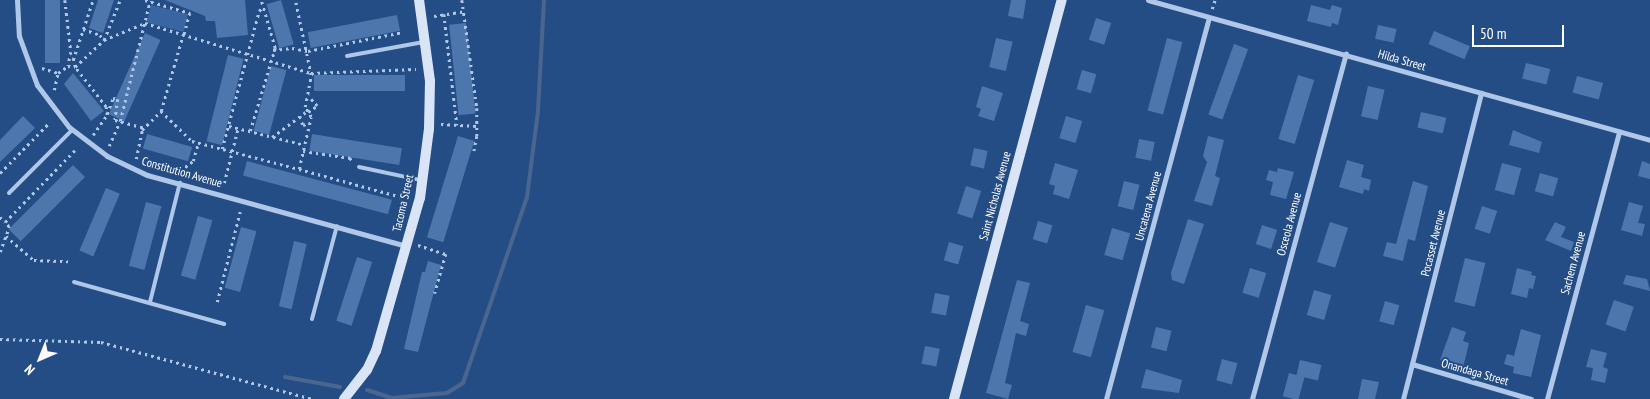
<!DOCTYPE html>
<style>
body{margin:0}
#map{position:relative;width:1650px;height:399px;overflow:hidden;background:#254d85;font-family:"PT Sans Narrow",sans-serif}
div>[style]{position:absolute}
.green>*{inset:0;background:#3966a2;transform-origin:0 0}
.stream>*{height:4px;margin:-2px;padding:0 2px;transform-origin:2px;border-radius:2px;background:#4a668f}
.building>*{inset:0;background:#4d76ad;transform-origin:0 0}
.path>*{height:2.5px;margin-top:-1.25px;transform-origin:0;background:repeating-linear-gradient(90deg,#afc7e8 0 2.5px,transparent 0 6.5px)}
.lane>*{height:4px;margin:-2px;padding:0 2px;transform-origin:2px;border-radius:2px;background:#afc7e8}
.street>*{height:5px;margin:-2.5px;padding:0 2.5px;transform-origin:2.5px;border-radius:2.5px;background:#afc7e8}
.secondary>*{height:10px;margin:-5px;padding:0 5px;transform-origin:5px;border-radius:5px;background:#d9e5f7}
span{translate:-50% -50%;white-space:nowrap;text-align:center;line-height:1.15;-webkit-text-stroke:4px #254d85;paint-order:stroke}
.street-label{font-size:12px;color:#fff}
.north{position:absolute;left:15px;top:334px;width:50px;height:50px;-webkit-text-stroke:4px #254d85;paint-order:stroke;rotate:224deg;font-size:14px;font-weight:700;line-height:20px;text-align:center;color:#fff}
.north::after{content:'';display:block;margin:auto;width:18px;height:22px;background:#fff;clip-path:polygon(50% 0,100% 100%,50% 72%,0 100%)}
.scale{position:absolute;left:1472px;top:25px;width:92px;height:22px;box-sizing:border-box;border:2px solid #fff;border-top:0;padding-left:6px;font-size:15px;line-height:18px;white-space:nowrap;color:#fff;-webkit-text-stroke:4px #254d85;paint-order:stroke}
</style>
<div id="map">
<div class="green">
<div style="left:151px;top:5px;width:38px;height:18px;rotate:14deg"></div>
</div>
<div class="stream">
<div style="left:285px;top:377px;width:56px;rotate:10.3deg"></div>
<div style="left:367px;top:390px;width:25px;rotate:18deg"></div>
<div style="left:391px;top:398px;width:56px;rotate:-5.1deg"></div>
<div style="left:447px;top:393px;width:19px;rotate:-32deg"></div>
<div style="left:463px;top:383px;width:197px;rotate:-71deg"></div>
<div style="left:527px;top:197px;width:87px;rotate:-82.7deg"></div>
<div style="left:538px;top:111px;width:111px;rotate:-86.9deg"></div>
</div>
<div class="building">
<div style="left:45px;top:0;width:15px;height:63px"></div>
<div style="clip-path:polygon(98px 0,114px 0,103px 33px,89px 28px)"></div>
<div style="clip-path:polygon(165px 0,245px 0,248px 35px,217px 38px,215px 21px,206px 21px,205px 16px)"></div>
<div style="left:281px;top:0;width:46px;height:15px;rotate:74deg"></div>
<div style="clip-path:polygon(1011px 0,1026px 0,1023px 19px,1008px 16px)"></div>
<div style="clip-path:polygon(1311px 5px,1330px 10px,1332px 5px,1342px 8px,1338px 25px,1332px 23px,1331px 27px,1307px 21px)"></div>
<div style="left:397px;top:15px;width:16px;height:91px;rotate:79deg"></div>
<div style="left:1096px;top:18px;width:16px;height:23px;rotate:18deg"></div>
<div style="left:466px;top:23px;width:91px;height:17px;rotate:84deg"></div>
<div style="left:1378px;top:25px;width:19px;height:14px;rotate:12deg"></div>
<div style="left:1434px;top:31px;width:39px;height:14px;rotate:23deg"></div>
<div style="left:145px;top:33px;width:17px;height:89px;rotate:24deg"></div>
<div style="left:996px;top:38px;width:17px;height:30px;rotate:13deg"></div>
<div style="left:1167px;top:38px;width:16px;height:75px;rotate:15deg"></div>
<div style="left:1234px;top:44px;width:15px;height:75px;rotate:20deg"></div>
<div style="left:228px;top:55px;width:16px;height:89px;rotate:14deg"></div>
<div style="left:1526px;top:63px;width:25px;height:16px;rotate:14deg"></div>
<div style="left:271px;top:66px;width:16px;height:67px;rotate:15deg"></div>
<div style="left:1082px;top:70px;width:15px;height:20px;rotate:16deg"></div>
<div style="clip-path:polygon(73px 73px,104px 111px,91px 121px,64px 84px)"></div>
<div style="left:405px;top:75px;width:16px;height:91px;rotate:90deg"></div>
<div style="left:1298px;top:75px;width:17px;height:67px;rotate:17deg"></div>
<div style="left:1577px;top:76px;width:27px;height:17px;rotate:15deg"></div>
<div style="clip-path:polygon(982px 86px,1003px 93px,994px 121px,978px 116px,981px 109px,976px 107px)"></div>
<div style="left:1368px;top:86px;width:17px;height:31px;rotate:13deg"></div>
<div style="left:1421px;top:112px;width:26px;height:16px;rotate:13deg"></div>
<div style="clip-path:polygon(23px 116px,35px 128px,0 162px,0 140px)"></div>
<div style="left:1066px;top:116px;width:17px;height:23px;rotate:17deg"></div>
<div style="clip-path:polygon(1513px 130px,1542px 142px,1539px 153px,1509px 145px)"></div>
<div style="left:147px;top:134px;width:47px;height:15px;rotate:16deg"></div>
<div style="left:312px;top:134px;width:91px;height:17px;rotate:9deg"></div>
<div style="left:458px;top:136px;width:17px;height:106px;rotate:17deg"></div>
<div style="clip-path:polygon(1208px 136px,1224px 140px,1215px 176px,1220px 178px,1212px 206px,1194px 201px,1207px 162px,1203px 156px)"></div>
<div style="left:1139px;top:139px;width:16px;height:19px;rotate:11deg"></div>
<div style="left:974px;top:148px;width:14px;height:18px;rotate:12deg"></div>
<div style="clip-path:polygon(1347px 160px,1364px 165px,1361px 177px,1371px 180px,1369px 191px,1364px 189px,1363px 194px,1339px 187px)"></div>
<div style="left:247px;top:161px;width:150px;height:15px;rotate:15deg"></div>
<div style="clip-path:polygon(1642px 161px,1650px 164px,1650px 179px,1638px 176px)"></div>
<div style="clip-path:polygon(1055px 163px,1078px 170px,1069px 199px,1053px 194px,1055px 186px,1049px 184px)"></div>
<div style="left:1502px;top:163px;width:20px;height:28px;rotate:15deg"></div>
<div style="left:73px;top:165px;width:17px;height:91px;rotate:45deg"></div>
<div style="clip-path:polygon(1278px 168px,1294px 172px,1286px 199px,1270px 195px,1273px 182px,1266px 180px,1269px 170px,1277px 172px)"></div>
<div style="left:1540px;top:173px;width:19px;height:19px;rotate:16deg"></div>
<div style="left:1124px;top:181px;width:16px;height:26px;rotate:14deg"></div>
<div style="clip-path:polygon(1413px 181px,1428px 186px,1415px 241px,1408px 239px,1403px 261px,1383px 256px,1387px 242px,1396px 244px)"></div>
<div style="left:966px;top:186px;width:16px;height:29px;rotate:18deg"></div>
<div style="left:106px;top:188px;width:15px;height:68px;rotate:23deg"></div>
<div style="left:146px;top:202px;width:16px;height:66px;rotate:15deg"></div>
<div style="clip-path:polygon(1629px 202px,1643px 206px,1638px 223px,1645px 224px,1642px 236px,1621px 230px)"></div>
<div style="left:1482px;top:206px;width:16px;height:24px;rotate:18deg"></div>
<div style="left:198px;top:216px;width:15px;height:62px;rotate:16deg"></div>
<div style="clip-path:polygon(1188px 219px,1204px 224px,1184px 284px,1172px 280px,1171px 273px)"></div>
<div style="left:1038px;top:221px;width:15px;height:19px;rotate:16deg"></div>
<div style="left:1330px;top:222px;width:19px;height:42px;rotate:18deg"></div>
<div style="clip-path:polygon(1555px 222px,1566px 227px,1561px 237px,1574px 242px,1571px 251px,1545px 240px)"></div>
<div style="left:1262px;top:225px;width:16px;height:20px;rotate:18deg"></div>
<div style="left:241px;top:227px;width:16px;height:63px;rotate:15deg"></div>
<div style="left:1112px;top:228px;width:19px;height:28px;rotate:16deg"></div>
<div style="left:294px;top:241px;width:13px;height:67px;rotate:13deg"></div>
<div style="left:949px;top:242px;width:15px;height:19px;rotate:16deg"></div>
<div style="left:357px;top:257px;width:16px;height:67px;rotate:18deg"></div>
<div style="left:1465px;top:258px;width:21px;height:45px;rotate:14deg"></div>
<div style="clip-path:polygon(428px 261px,441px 265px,418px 352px,404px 349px,422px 272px,425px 272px)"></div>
<div style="left:1250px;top:268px;width:17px;height:26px;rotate:17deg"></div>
<div style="clip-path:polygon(1517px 268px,1532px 272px,1531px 275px,1536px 276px,1533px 289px,1529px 288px,1527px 298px,1511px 294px)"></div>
<div style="clip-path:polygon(1626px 275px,1647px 279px,1650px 291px,1623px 284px)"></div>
<div style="clip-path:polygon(1017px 280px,1030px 283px,1020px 321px,1029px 324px,1026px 336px,1016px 333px,1005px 383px,1012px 385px,1008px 399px,986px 393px)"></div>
<div style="left:1314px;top:290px;width:18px;height:26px;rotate:16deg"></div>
<div style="left:935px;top:293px;width:15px;height:20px;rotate:11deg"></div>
<div style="left:1614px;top:300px;width:21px;height:26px;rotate:19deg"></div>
<div style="left:1385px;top:301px;width:15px;height:21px;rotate:16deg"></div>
<div style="left:1086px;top:305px;width:19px;height:49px;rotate:16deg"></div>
<div style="left:1156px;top:327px;width:16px;height:21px;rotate:14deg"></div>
<div style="clip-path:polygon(1452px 327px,1466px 332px,1463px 341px,1469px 343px,1463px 368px,1440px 360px)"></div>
<div style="clip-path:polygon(1521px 329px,1541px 335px,1531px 377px,1513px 373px,1514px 367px,1504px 364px,1507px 354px,1514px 356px)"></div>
<div style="left:925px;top:346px;width:15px;height:18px;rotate:11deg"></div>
<div style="clip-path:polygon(1591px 349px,1607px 353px,1603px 367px,1608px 369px,1605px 383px,1591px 380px,1593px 368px,1586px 367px)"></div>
<div style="left:1222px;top:359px;width:16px;height:22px;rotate:15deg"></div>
<div style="left:1300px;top:360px;width:22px;height:16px;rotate:13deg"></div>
<div style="clip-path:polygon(1146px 369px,1182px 380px,1179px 393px,1141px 388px)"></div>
<div style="left:1289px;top:373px;width:16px;height:24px;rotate:15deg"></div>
<div style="clip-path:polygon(1362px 379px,1379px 382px,1375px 399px,1358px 399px)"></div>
</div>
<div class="path">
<div style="left:65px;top:0;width:52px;rotate:83.4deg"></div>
<div style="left:71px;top:52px;width:14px;rotate:102deg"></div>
<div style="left:145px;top:0;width:47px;rotate:16.1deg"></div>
<div style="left:190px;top:13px;width:23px;rotate:105deg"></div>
<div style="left:462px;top:0;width:109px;rotate:82.1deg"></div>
<div style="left:477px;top:108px;width:28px;rotate:90deg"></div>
<div style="left:477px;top:136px;width:15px;rotate:101deg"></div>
<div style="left:1212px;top:9px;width:9px;rotate:-72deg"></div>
<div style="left:444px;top:14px;width:112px;rotate:83.3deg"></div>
<div style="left:434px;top:16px;width:31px;rotate:-9deg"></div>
<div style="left:83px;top:29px;width:18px;rotate:19deg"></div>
<div style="left:100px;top:35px;width:6px;rotate:51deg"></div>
<div style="left:104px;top:40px;width:43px;rotate:-68.2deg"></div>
<div style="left:273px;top:50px;width:19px;rotate:-6deg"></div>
<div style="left:292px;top:48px;width:16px;rotate:11deg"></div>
<div style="left:308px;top:51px;width:97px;rotate:-11.3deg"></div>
<div style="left:73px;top:60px;width:63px;rotate:-71.6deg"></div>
<div style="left:42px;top:68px;width:17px;rotate:17deg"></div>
<div style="left:54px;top:90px;width:17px;rotate:-77deg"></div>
<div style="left:58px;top:73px;width:12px;rotate:-35deg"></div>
<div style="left:68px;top:66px;width:7px;rotate:8deg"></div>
<div style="left:75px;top:67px;width:9px;rotate:-103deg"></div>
<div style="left:161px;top:111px;width:43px;rotate:44.1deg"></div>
<div style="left:192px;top:141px;width:111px;rotate:14.7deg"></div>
<div style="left:299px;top:169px;width:53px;rotate:-77deg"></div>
<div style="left:311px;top:117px;width:12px;rotate:-121deg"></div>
<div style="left:305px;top:107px;width:33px;rotate:-79deg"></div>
<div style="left:311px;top:75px;width:77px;rotate:-102deg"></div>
<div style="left:308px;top:112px;width:11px;rotate:-34deg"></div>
<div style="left:317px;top:106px;width:13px;rotate:-132deg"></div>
<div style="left:107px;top:114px;width:17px;rotate:-69deg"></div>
<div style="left:113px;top:98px;width:5px;rotate:11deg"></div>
<div style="left:118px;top:99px;width:21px;rotate:98deg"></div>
<div style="left:115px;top:120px;width:30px;rotate:15deg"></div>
<div style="left:300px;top:116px;width:9px;rotate:72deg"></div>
<div style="left:303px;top:125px;width:6px;rotate:-18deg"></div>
<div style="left:441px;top:124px;width:36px;rotate:3deg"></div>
<div style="left:229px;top:126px;width:78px;rotate:14deg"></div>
<div style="left:250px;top:131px;width:87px;rotate:-73.2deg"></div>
<div style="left:275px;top:48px;width:50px;rotate:-106.3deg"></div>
<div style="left:93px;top:135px;width:24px;rotate:-55deg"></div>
<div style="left:107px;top:115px;width:8px;rotate:-97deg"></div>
<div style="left:106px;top:107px;width:51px;rotate:-127.8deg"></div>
<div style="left:75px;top:67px;width:40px;rotate:-43deg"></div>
<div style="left:104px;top:40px;width:44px;rotate:-22.5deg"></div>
<div style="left:145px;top:23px;width:173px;rotate:16.8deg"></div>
<div style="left:311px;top:73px;width:105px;rotate:-2.2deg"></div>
<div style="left:272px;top:137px;width:44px;rotate:-36.6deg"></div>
<div style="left:109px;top:146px;width:27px;rotate:-66deg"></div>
<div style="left:120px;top:121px;width:124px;rotate:-76deg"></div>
<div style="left:222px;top:149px;width:143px;rotate:-75deg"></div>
<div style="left:259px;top:11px;width:6px;rotate:-45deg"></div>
<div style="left:303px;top:151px;width:48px;rotate:8.5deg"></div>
<div style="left:350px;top:158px;width:6px;rotate:51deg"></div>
<div style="left:136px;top:159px;width:30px;rotate:-78deg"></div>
<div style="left:142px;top:130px;width:27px;rotate:-45deg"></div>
<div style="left:161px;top:111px;width:79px;rotate:-73.9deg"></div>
<div style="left:299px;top:169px;width:110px;rotate:15.3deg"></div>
<div style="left:180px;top:171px;width:16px;rotate:-38deg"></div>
<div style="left:193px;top:161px;width:19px;rotate:-74deg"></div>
<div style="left:0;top:173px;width:69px;rotate:-45.6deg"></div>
<div style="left:224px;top:183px;width:57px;rotate:-75.7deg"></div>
<div style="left:0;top:217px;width:7px;rotate:45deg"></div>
<div style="left:6px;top:236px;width:37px;rotate:41deg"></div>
<div style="left:34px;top:260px;width:34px;rotate:2deg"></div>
<div style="left:418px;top:245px;width:29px;rotate:18deg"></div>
<div style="left:446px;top:254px;width:41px;rotate:105.8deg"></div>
<div style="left:0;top:252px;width:27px;rotate:-70deg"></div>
<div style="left:9px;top:227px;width:6px;rotate:-129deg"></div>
<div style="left:5px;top:222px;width:100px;rotate:-45.8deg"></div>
<div style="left:217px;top:302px;width:93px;rotate:-75.7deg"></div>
<div style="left:0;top:339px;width:101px;rotate:1.7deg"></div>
<div style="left:101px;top:342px;width:219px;rotate:15.1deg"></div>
</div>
<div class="lane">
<div style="left:347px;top:56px;width:78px;rotate:-10.3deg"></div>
<div style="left:359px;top:167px;width:62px;rotate:12deg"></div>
<div style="left:9px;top:193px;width:89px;rotate:-45deg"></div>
<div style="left:74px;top:282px;width:156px;rotate:15.6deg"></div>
<div style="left:150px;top:302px;width:123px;rotate:-75.9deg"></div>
<div style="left:312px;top:319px;width:96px;rotate:-75deg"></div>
</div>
<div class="street">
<div style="left:17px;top:0;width:36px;rotate:87deg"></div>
<div style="left:19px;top:36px;width:52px;rotate:69.8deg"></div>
<div style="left:37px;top:85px;width:53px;rotate:52.7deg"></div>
<div style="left:69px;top:127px;width:48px;rotate:37.3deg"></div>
<div style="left:107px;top:156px;width:44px;rotate:25.4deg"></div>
<div style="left:147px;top:175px;width:269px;rotate:15.3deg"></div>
<div style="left:1148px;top:0;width:521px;rotate:15.58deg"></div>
<div style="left:1412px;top:364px;width:124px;rotate:16.4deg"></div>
<div style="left:1106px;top:399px;width:395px;rotate:-74.9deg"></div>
<div style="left:1252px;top:399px;width:358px;rotate:-74.8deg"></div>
<div style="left:1403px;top:399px;width:316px;rotate:-75.7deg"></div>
<div style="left:1547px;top:399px;width:277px;rotate:-74.9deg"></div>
</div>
<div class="secondary">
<div style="left:344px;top:399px;width:37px;rotate:-52deg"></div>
<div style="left:367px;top:370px;width:21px;rotate:-65deg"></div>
<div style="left:376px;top:351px;width:159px;rotate:-74deg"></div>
<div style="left:420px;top:198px;width:70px;rotate:-82.6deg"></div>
<div style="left:429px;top:129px;width:48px;rotate:-88.8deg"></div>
<div style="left:430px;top:81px;width:82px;rotate:-97.7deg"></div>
<div style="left:954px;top:399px;width:413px;rotate:-74.9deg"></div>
</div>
<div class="street-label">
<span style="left:1402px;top:60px;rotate:16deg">Hilda Street</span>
<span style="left:182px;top:172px;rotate:16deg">Constitution Avenue</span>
<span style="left:995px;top:196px;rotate:-75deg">Saint Nicholas Avenue</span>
<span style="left:403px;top:203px;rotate:-77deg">Tacoma Street</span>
<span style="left:1148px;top:206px;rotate:-75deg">Uncatena Avenue</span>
<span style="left:1289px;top:224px;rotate:-75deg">Osceola Avenue</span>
<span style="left:1433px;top:243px;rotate:-76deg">Pocasset Avenue</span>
<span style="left:1573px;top:263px;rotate:-75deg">Sachem Avenue</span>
<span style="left:1475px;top:372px;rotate:16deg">Onandaga Street</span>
</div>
<div class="north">N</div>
<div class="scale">50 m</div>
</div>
